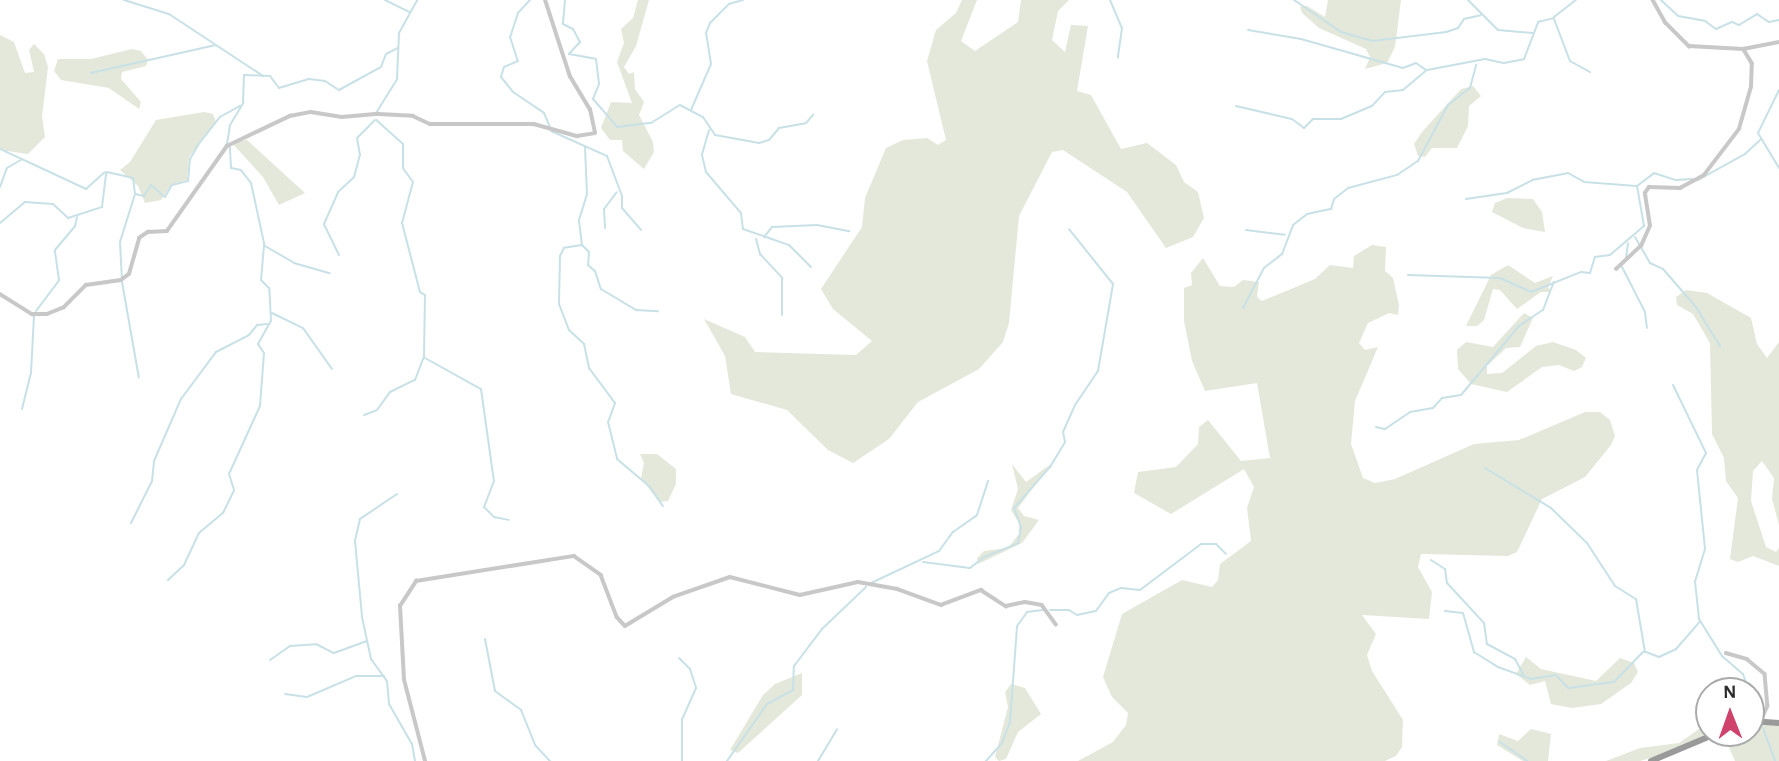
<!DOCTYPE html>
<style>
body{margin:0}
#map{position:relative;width:1779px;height:761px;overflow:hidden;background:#fff;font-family:"Alegreya Sans",sans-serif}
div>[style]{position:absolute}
.green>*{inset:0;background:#e4e8da}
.stream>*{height:2px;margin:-1px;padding:0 1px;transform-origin:1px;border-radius:1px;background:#c8e1e6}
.minor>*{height:3.5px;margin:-1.75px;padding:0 1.75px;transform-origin:1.75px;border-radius:1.75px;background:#c8c8c8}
.trunk>*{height:6px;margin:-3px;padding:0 3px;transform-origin:3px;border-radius:3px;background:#9a9a9a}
span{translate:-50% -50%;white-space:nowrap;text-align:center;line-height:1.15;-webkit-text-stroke:7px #fff;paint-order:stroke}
.north{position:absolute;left:1695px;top:677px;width:70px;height:70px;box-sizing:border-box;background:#fff;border:2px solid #aaa;border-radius:50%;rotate:359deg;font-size:19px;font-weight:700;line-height:28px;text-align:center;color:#2b2b2b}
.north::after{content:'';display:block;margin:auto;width:24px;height:32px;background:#ce426b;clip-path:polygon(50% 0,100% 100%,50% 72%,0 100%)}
</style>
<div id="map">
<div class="green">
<div style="clip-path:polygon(638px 0,649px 0,636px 46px,624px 67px,629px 74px,634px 72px,635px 89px,644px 102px,639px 115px,653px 142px,654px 152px,644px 169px,623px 151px,622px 140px,610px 140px,601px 128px,611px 102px,632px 103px,617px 62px,624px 43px,621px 29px,633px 18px)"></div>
<div style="clip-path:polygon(962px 0,977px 0,961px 41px,975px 51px,1018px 22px,1021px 0,1069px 0,1058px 11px,1052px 40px,1065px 52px,1071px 25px,1088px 26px,1077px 91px,1091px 95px,1121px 149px,1147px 143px,1176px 165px,1184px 182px,1198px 192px,1204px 218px,1193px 237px,1166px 248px,1127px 192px,1063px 150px,1052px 152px,1019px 216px,1009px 323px,1003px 342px,979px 369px,918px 402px,889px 439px,853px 463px,828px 450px,787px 410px,731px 394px,725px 356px,704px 319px,745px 337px,755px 352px,856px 355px,872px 341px,833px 309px,821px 289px,862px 227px,865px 198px,886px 148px,903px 140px,927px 138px,938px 145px,946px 140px,927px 61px,936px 30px,956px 13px)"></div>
<div style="clip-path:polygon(1328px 0,1401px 0,1395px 47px,1387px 63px,1365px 69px,1370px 57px,1366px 49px,1319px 28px,1302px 13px,1300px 7px,1307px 6px,1325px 17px)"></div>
<div style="clip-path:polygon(0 35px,14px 42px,25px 73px,34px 72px,29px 50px,34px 44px,44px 54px,48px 67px,42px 117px,45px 137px,28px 154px,0 150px)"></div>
<div style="clip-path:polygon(132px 49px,141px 51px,148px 60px,146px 66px,122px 72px,121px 79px,141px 102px,139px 109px,109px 88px,61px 80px,54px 71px,58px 59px,91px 59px)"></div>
<div style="clip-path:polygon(1473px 86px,1481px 96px,1469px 106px,1468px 126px,1457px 148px,1432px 148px,1425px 157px,1418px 156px,1414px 144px,1422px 132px,1461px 89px)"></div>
<div style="clip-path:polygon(204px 112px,213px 114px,216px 122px,189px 157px,187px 180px,172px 185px,161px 200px,145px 203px,138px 186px,120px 170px,130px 162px,156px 120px)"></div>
<div style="clip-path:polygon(247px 140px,305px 193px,279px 205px,263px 177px,231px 142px)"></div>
<div style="clip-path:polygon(1507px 198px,1533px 199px,1542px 212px,1545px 232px,1523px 228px,1492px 212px,1495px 203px)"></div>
<div style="clip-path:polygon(1372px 245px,1386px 247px,1385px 271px,1393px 278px,1399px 305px,1398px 315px,1389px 313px,1368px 323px,1359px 343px,1365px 350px,1378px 347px,1355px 401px,1351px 444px,1363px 478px,1375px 483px,1395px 479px,1474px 444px,1519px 440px,1585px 412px,1600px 412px,1610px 420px,1615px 436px,1611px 445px,1585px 477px,1542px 499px,1517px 552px,1508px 556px,1421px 554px,1418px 567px,1432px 592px,1429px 619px,1362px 615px,1376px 634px,1367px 655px,1372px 671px,1403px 720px,1402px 747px,1396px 756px,1385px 761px,1078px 761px,1113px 742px,1126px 725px,1128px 713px,1112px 697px,1103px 677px,1122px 614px,1182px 580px,1212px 587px,1218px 580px,1220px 564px,1251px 541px,1247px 508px,1254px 487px,1244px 469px,1171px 514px,1134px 493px,1138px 472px,1176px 467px,1198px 444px,1199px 427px,1208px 420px,1241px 461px,1270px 458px,1257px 383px,1205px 391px,1192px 361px,1184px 321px,1184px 288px,1192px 285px,1191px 273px,1203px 258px,1220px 286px,1234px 287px,1243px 280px,1259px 282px,1257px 297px,1262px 301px,1315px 279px,1330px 265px,1353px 268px,1354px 256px)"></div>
<div style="clip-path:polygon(1508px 265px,1535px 283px,1553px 276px,1548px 287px,1551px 292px,1541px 292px,1517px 309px,1500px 290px,1493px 289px,1484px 320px,1477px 326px,1466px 326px,1491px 275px)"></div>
<div style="clip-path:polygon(1686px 290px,1707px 293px,1751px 318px,1757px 344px,1767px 358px,1779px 342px,1779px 525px,1772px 499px,1774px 478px,1762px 461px,1753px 471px,1751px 501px,1766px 547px,1776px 552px,1779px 548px,1779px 566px,1753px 556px,1738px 562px,1730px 559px,1738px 498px,1726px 481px,1724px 458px,1712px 434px,1710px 343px,1693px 314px,1677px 305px,1676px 297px)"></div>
<div style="clip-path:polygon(1524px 313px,1533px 318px,1520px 347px,1506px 348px,1487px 366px,1487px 374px,1502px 373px,1536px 346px,1553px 342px,1576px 350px,1586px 358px,1582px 367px,1574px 371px,1559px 365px,1542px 367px,1507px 392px,1471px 384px,1458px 369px,1457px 350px,1466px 342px,1493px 347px)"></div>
<div style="clip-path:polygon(640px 454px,657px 454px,676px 469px,676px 484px,668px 501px,659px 502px,641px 478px,644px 463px)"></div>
<div style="clip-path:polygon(1012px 464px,1026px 482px,1051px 464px,1018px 508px,1024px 516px,1039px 520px,1022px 543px,978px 564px,977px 558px,984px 551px,1008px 548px,1019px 534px,1019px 523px,1011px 510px,1018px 489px)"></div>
<div style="clip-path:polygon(1526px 657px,1541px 669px,1596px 681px,1620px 658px,1634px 663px,1638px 672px,1631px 683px,1601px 704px,1572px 708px,1551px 704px,1545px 681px,1530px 685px,1516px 674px)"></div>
<div style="clip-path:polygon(802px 673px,802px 695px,738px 753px,730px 750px,763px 695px,775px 684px)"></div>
<div style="clip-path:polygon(1011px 684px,1025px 688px,1041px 714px,1018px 732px,1006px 759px,999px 761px,995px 757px,1008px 707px,1005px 692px)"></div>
<div style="clip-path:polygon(1709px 722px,1709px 733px,1713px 733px,1671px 752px,1640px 761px,1606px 761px,1640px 748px,1679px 743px)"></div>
<div style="clip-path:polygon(1751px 722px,1779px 725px,1779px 761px,1735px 761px,1723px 734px,1751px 733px)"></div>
<div style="clip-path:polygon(1531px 729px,1551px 734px,1548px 761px,1523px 761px,1497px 745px,1499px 734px,1518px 741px)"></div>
</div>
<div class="stream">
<div style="left:124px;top:0;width:47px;rotate:17.3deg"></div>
<div style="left:169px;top:14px;width:113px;rotate:33.4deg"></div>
<div style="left:385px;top:0;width:28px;rotate:26deg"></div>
<div style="left:530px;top:0;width:18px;rotate:133deg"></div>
<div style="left:518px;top:13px;width:25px;rotate:108deg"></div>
<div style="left:510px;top:37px;width:25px;rotate:72deg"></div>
<div style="left:518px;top:61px;width:15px;rotate:157deg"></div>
<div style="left:504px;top:67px;width:10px;rotate:107deg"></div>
<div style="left:501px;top:77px;width:19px;rotate:51deg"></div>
<div style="left:513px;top:92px;width:37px;rotate:34deg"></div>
<div style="left:544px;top:113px;width:15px;rotate:67deg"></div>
<div style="left:565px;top:0;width:24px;rotate:95deg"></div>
<div style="left:563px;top:24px;width:11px;rotate:27deg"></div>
<div style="left:573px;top:29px;width:15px;rotate:62deg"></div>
<div style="left:580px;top:42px;width:16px;rotate:133deg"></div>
<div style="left:569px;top:54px;width:27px;rotate:10deg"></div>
<div style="left:596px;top:59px;width:25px;rotate:83deg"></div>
<div style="left:599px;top:84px;width:16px;rotate:112deg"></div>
<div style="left:593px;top:99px;width:37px;rotate:49deg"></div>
<div style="left:617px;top:127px;width:34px;rotate:-7deg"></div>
<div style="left:651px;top:123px;width:34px;rotate:-32deg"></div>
<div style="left:680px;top:105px;width:26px;rotate:28deg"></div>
<div style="left:703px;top:117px;width:22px;rotate:56deg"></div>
<div style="left:715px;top:135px;width:45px;rotate:10.3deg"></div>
<div style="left:759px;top:143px;width:10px;rotate:-17deg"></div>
<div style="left:769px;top:140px;width:16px;rotate:-50deg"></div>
<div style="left:779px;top:128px;width:27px;rotate:-10deg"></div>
<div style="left:806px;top:123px;width:11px;rotate:-49deg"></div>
<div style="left:1110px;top:0;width:30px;rotate:67deg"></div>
<div style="left:1122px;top:28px;width:30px;rotate:98deg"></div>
<div style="left:1294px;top:0;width:57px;rotate:34.2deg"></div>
<div style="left:1341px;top:32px;width:32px;rotate:16deg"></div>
<div style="left:1372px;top:41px;width:75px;rotate:-6.9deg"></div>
<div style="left:1446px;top:32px;width:13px;rotate:-18deg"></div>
<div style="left:1458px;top:28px;width:11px;rotate:-56deg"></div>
<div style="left:1464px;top:19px;width:17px;rotate:-13deg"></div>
<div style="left:1468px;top:0;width:42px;rotate:45deg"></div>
<div style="left:1498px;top:30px;width:35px;rotate:5deg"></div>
<div style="left:1661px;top:0;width:23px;rotate:43deg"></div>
<div style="left:1678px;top:16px;width:27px;rotate:10deg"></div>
<div style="left:1705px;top:21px;width:14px;rotate:36deg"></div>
<div style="left:1716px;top:29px;width:17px;rotate:-24deg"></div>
<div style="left:1732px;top:22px;width:8px;rotate:23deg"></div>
<div style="left:1739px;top:25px;width:21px;rotate:-31deg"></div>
<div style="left:1757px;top:14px;width:14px;rotate:34deg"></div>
<div style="left:1769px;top:22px;width:10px;rotate:-11deg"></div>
<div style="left:1554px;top:17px;width:28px;rotate:-38deg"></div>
<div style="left:1554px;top:19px;width:45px;rotate:69.1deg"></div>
<div style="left:1570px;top:61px;width:23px;rotate:29deg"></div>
<div style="left:1248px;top:30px;width:54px;rotate:9.6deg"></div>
<div style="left:1301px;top:39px;width:106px;rotate:15.9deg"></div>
<div style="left:1403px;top:68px;width:14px;rotate:-21deg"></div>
<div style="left:1416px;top:63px;width:12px;rotate:35deg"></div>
<div style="left:91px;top:73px;width:128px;rotate:-12.6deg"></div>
<div style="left:1779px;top:90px;width:48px;rotate:116deg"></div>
<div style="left:1758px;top:133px;width:41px;rotate:59deg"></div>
<div style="left:1236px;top:106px;width:57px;rotate:13.1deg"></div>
<div style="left:1292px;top:119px;width:15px;rotate:37deg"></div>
<div style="left:1304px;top:128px;width:13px;rotate:-45deg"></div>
<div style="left:1313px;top:119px;width:28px"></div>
<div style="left:1341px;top:119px;width:34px;rotate:-23deg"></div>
<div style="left:1372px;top:106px;width:19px;rotate:-47deg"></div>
<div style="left:1385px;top:92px;width:18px;rotate:-6deg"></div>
<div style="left:1403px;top:90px;width:31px;rotate:-40deg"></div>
<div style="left:1427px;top:70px;width:59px;rotate:-10.7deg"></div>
<div style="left:1485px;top:59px;width:19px;rotate:12deg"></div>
<div style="left:1504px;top:63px;width:20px;rotate:-11deg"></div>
<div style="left:1524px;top:59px;width:40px;rotate:-69deg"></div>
<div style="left:1538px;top:22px;width:16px;rotate:-14deg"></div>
<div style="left:691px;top:110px;width:50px;rotate:-66.5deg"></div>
<div style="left:711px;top:64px;width:31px;rotate:-99deg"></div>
<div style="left:706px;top:33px;width:11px;rotate:-68deg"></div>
<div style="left:710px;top:23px;width:27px;rotate:-45deg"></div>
<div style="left:729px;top:4px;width:15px;rotate:-16deg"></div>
<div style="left:376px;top:113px;width:40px;rotate:-58deg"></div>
<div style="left:397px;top:79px;width:46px;rotate:-87.5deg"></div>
<div style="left:399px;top:33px;width:38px;rotate:-61deg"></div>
<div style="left:709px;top:130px;width:26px;rotate:106deg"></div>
<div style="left:702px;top:155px;width:17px;rotate:77deg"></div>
<div style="left:706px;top:172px;width:54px;rotate:49.5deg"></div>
<div style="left:741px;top:213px;width:16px;rotate:83deg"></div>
<div style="left:743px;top:229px;width:49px;rotate:19.2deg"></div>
<div style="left:789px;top:245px;width:31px;rotate:45deg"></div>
<div style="left:551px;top:131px;width:61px;rotate:24.1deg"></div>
<div style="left:607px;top:156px;width:43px;rotate:69.4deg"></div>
<div style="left:622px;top:196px;width:12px;rotate:90deg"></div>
<div style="left:622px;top:208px;width:29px;rotate:49deg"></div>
<div style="left:227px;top:144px;width:19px;rotate:-81deg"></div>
<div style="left:230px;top:125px;width:26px;rotate:-59deg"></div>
<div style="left:243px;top:103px;width:28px;rotate:-88deg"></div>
<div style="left:244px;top:75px;width:26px;rotate:2deg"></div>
<div style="left:270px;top:76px;width:15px;rotate:53deg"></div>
<div style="left:279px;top:88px;width:31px;rotate:-17deg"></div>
<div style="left:309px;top:79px;width:16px;rotate:7deg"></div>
<div style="left:325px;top:81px;width:17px;rotate:33deg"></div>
<div style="left:339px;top:90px;width:48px;rotate:-28.7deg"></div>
<div style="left:381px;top:67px;width:14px;rotate:-69deg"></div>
<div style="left:386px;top:54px;width:13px;rotate:-27deg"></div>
<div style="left:585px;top:147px;width:47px;rotate:87.6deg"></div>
<div style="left:587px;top:194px;width:28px;rotate:107deg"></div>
<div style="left:579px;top:221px;width:24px;rotate:83deg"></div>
<div style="left:582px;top:245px;width:10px;rotate:45deg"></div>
<div style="left:589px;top:252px;width:13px;rotate:94deg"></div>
<div style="left:588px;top:265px;width:9px;rotate:41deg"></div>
<div style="left:595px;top:271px;width:19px;rotate:72deg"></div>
<div style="left:601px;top:289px;width:41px;rotate:31deg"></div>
<div style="left:636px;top:310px;width:22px;rotate:3deg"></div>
<div style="left:0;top:149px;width:95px;rotate:24.9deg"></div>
<div style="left:86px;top:189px;width:25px;rotate:-42deg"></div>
<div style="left:107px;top:172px;width:27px;rotate:13deg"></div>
<div style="left:133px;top:178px;width:16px;rotate:83deg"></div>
<div style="left:135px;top:194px;width:50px;rotate:107.4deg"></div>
<div style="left:120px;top:242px;width:35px;rotate:87deg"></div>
<div style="left:1698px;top:180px;width:54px;rotate:-29deg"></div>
<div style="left:1745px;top:154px;width:21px;rotate:-43deg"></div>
<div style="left:1637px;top:186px;width:21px;rotate:-37deg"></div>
<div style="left:1654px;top:173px;width:23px;rotate:18deg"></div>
<div style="left:1676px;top:180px;width:16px;rotate:-4deg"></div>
<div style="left:0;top:187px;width:20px;rotate:-70deg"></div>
<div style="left:7px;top:168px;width:16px;rotate:-30deg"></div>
<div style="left:135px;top:194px;width:9px;rotate:13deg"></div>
<div style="left:144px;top:196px;width:13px;rotate:-58deg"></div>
<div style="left:151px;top:185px;width:18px;rotate:41deg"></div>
<div style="left:165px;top:197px;width:14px;rotate:-60deg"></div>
<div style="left:172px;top:185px;width:16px;rotate:-14deg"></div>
<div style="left:188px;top:181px;width:22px;rotate:-85deg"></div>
<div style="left:190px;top:159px;width:16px;rotate:-60deg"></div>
<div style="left:198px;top:145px;width:36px;rotate:-52deg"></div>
<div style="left:220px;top:117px;width:23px;rotate:-29deg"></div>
<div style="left:1466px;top:199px;width:41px;rotate:-8.3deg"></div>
<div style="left:1507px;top:193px;width:28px;rotate:-27deg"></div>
<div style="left:1532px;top:180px;width:37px;rotate:-11deg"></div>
<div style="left:1568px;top:173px;width:18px;rotate:29deg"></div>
<div style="left:1584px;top:182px;width:52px;rotate:4.4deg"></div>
<div style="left:0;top:223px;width:33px;rotate:-40deg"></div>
<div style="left:25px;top:202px;width:28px;rotate:4deg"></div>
<div style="left:53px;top:204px;width:21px;rotate:43deg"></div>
<div style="left:68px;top:218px;width:36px;rotate:-18deg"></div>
<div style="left:102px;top:207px;width:35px;rotate:-83deg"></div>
<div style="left:605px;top:228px;width:19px;rotate:-93deg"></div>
<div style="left:604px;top:209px;width:21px;rotate:-53deg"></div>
<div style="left:1246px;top:230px;width:39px;rotate:7deg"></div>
<div style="left:764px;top:237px;width:13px;rotate:-51deg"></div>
<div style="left:772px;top:227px;width:45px;rotate:-2.5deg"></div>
<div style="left:817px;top:225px;width:33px;rotate:11deg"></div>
<div style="left:1635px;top:237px;width:30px;rotate:60deg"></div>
<div style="left:1650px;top:263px;width:14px;rotate:25deg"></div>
<div style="left:1663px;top:269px;width:50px;rotate:49deg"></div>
<div style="left:1696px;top:307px;width:46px;rotate:58.4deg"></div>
<div style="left:756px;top:239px;width:16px;rotate:75deg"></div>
<div style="left:760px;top:254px;width:33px;rotate:47deg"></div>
<div style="left:782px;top:278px;width:37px;rotate:90deg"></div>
<div style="left:582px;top:245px;width:18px;rotate:171deg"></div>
<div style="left:564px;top:248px;width:9px;rotate:117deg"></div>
<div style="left:560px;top:256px;width:48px;rotate:91.2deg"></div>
<div style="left:559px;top:304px;width:28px;rotate:69deg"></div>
<div style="left:569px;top:330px;width:21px;rotate:43deg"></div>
<div style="left:584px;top:344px;width:25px;rotate:78deg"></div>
<div style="left:589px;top:368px;width:44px;rotate:53.4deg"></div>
<div style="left:615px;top:403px;width:20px;rotate:110deg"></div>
<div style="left:608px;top:422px;width:38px;rotate:76deg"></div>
<div style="left:617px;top:459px;width:43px;rotate:40.3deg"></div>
<div style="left:650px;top:487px;width:23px;rotate:56deg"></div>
<div style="left:265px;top:246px;width:34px;rotate:30deg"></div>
<div style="left:294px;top:263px;width:37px;rotate:16deg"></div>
<div style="left:339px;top:255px;width:34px;rotate:-116deg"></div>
<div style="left:324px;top:224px;width:35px;rotate:-66deg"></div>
<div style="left:338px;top:192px;width:22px;rotate:-43deg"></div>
<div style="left:354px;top:177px;width:23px;rotate:-75deg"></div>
<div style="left:360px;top:155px;width:17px;rotate:-100deg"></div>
<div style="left:357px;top:138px;width:25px;rotate:-45deg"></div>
<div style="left:1626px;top:258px;width:15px;rotate:-82deg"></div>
<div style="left:1621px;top:265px;width:53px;rotate:62.9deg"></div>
<div style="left:1645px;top:312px;width:16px;rotate:83deg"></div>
<div style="left:1408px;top:275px;width:92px;rotate:1.9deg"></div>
<div style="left:1500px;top:278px;width:34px;rotate:24deg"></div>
<div style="left:1531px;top:292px;width:54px;rotate:-21.8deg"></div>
<div style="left:1581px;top:272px;width:9px;rotate:6deg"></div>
<div style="left:1590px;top:273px;width:17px;rotate:-73deg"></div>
<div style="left:1595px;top:257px;width:15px;rotate:-8deg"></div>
<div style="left:1610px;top:255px;width:45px;rotate:-40.5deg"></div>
<div style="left:1644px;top:226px;width:41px;rotate:-99.9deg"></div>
<div style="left:122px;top:282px;width:97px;rotate:80deg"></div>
<div style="left:1243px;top:308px;width:45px;rotate:-62.3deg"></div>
<div style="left:1264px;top:268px;width:23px;rotate:-38deg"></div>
<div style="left:1282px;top:254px;width:31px;rotate:-69deg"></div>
<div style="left:1293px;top:225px;width:18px;rotate:-38deg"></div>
<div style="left:1307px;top:214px;width:25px;rotate:-12deg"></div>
<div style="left:1331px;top:209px;width:10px;rotate:-73deg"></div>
<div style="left:1334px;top:199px;width:18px;rotate:-38deg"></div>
<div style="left:1348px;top:188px;width:51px;rotate:-14.9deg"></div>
<div style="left:1397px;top:175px;width:25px;rotate:-34deg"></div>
<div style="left:1418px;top:161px;width:64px;rotate:-61.8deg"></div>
<div style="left:1448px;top:105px;width:28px;rotate:-38deg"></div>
<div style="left:1470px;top:88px;width:24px;rotate:-75deg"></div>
<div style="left:36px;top:311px;width:39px;rotate:-53deg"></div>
<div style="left:59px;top:280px;width:30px;rotate:-98deg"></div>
<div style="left:55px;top:250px;width:31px;rotate:-50deg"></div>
<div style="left:75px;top:226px;width:9px;rotate:-77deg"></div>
<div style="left:272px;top:313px;width:34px;rotate:26deg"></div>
<div style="left:303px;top:328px;width:50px;rotate:54.7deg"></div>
<div style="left:425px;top:358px;width:64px;rotate:29deg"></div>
<div style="left:481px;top:389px;width:93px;rotate:82deg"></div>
<div style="left:494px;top:481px;width:28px;rotate:111deg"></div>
<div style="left:484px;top:507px;width:14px;rotate:45deg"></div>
<div style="left:494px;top:517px;width:15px;rotate:11deg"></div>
<div style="left:1673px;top:385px;width:76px;rotate:64.1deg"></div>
<div style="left:1706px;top:453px;width:19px;rotate:118deg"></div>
<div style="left:1697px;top:470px;width:79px;rotate:84.2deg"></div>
<div style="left:1705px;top:549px;width:34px;rotate:107deg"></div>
<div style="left:1695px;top:581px;width:38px;rotate:84deg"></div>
<div style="left:1699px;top:619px;width:44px;rotate:58.1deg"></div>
<div style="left:1722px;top:656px;width:28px;rotate:41deg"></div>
<div style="left:1743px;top:674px;width:18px;rotate:71deg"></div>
<div style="left:22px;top:409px;width:37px;rotate:-76deg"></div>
<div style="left:31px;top:373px;width:58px;rotate:-87deg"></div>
<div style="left:364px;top:415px;width:14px;rotate:-21deg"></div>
<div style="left:377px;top:410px;width:22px;rotate:-54deg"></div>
<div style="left:390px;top:392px;width:28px;rotate:-26deg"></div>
<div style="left:415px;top:380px;width:25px;rotate:-69deg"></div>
<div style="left:424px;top:357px;width:62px;rotate:-89.1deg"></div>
<div style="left:425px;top:295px;width:6px;rotate:-149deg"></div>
<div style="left:420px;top:292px;width:71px;rotate:-104.6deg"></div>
<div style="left:402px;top:223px;width:42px;rotate:-75deg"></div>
<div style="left:413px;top:182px;width:17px;rotate:-126deg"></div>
<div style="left:403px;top:168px;width:24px;rotate:-90deg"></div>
<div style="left:403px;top:144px;width:36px;rotate:-138deg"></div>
<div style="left:1376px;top:427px;width:9px;rotate:13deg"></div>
<div style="left:1385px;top:429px;width:30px;rotate:-34deg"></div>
<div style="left:1410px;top:412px;width:23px;rotate:-10deg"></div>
<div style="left:1433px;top:408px;width:13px;rotate:-48deg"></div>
<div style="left:1442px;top:398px;width:19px;rotate:-9deg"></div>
<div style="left:1461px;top:395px;width:90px;rotate:-50deg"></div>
<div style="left:1519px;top:326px;width:29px;rotate:-34deg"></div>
<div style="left:1543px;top:310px;width:30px;rotate:-69deg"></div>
<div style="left:1485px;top:468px;width:77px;rotate:31.2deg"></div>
<div style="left:1551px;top:508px;width:50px;rotate:44.2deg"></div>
<div style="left:1587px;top:543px;width:51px;rotate:56.9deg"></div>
<div style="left:1615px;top:586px;width:25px;rotate:32deg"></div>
<div style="left:1636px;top:599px;width:54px;rotate:80.4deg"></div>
<div style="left:397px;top:494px;width:45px;rotate:146deg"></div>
<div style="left:360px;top:519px;width:23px;rotate:103deg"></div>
<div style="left:355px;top:541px;width:76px;rotate:84.7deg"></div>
<div style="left:362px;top:617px;width:43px;rotate:77.9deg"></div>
<div style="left:371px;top:659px;width:27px;rotate:54deg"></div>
<div style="left:387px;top:681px;width:23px;rotate:85deg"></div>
<div style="left:389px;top:704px;width:46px;rotate:60.1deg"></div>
<div style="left:412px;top:744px;width:17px;rotate:80deg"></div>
<div style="left:131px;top:523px;width:47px;rotate:-63.4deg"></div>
<div style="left:152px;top:481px;width:20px;rotate:-84deg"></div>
<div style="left:154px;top:461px;width:68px;rotate:-66.5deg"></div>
<div style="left:181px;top:399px;width:59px;rotate:-53.3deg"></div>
<div style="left:216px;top:352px;width:37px;rotate:-27deg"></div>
<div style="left:249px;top:335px;width:13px;rotate:-51deg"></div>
<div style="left:257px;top:325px;width:10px;rotate:-6deg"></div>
<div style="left:1431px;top:560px;width:17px;rotate:33deg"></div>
<div style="left:1445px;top:569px;width:14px;rotate:82deg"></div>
<div style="left:1447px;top:583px;width:54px;rotate:47.2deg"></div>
<div style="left:1484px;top:623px;width:21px;rotate:82deg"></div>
<div style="left:1487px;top:644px;width:32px;rotate:28deg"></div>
<div style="left:1515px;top:659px;width:19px;rotate:62deg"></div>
<div style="left:923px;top:562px;width:47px;rotate:7.3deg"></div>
<div style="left:970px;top:568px;width:18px;rotate:-38deg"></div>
<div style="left:984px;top:557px;width:37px;rotate:-22deg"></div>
<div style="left:1018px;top:543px;width:16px;rotate:-79deg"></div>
<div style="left:1021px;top:527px;width:20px;rotate:-110deg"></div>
<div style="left:1014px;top:508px;width:55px;rotate:-48.7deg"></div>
<div style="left:1050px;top:467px;width:29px;rotate:-59deg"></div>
<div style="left:1065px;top:442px;width:10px;rotate:-101deg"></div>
<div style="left:1063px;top:432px;width:30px;rotate:-66deg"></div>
<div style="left:1075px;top:405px;width:41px;rotate:-55.9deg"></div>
<div style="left:1098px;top:371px;width:88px;rotate:-80.2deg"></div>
<div style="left:1113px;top:284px;width:70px;rotate:-128.7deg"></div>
<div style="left:168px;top:580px;width:22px;rotate:-43deg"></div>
<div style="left:184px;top:565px;width:35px;rotate:-65deg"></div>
<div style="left:199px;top:533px;width:31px;rotate:-40deg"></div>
<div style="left:223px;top:513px;width:25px;rotate:-64deg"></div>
<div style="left:234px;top:490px;width:17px;rotate:-107deg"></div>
<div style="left:229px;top:474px;width:75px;rotate:-65.5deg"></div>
<div style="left:260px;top:406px;width:53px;rotate:-85.7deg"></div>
<div style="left:264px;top:353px;width:11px;rotate:-124deg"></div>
<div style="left:258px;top:344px;width:26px;rotate:-61deg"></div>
<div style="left:271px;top:321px;width:33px;rotate:-93deg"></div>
<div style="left:269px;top:288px;width:11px;rotate:-135deg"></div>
<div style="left:261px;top:280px;width:37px;rotate:-85deg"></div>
<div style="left:264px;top:243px;width:61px;rotate:-102.2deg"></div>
<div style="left:251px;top:183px;width:16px;rotate:-128deg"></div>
<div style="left:241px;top:170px;width:10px;rotate:-169deg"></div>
<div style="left:231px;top:168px;width:21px;rotate:-93deg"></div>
<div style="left:869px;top:584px;width:77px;rotate:-25.2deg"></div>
<div style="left:939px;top:551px;width:24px;rotate:-54deg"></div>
<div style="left:953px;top:532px;width:29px;rotate:-35deg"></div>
<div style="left:977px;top:515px;width:36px;rotate:-72deg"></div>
<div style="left:1050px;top:610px;width:19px"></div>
<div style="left:1069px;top:610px;width:9px;rotate:32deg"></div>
<div style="left:1077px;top:615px;width:19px;rotate:-12deg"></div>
<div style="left:1096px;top:611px;width:22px;rotate:-54deg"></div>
<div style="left:1109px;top:593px;width:13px;rotate:-23deg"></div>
<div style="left:1121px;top:588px;width:19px;rotate:6deg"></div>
<div style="left:1140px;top:590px;width:76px;rotate:-37deg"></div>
<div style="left:1201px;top:544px;width:15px"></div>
<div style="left:1216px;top:544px;width:14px;rotate:45deg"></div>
<div style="left:1445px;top:611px;width:18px;rotate:6deg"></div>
<div style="left:1463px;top:613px;width:41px;rotate:74.2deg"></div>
<div style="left:1474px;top:652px;width:28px;rotate:32deg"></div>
<div style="left:1498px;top:667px;width:35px;rotate:20deg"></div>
<div style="left:1531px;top:679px;width:25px;rotate:-9deg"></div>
<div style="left:1556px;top:675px;width:18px;rotate:47deg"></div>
<div style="left:1568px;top:688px;width:46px;rotate:-7.4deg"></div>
<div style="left:1614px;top:682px;width:42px;rotate:-46deg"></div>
<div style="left:485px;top:639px;width:53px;rotate:79.1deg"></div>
<div style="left:495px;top:691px;width:32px;rotate:36deg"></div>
<div style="left:521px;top:710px;width:38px;rotate:68deg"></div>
<div style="left:535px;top:745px;width:22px;rotate:47deg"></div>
<div style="left:1646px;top:652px;width:14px;rotate:21deg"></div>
<div style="left:1659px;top:657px;width:19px;rotate:-25deg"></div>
<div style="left:1676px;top:649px;width:37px;rotate:-49deg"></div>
<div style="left:679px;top:658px;width:16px;rotate:45deg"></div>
<div style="left:690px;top:669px;width:20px;rotate:72deg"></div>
<div style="left:696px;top:688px;width:34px;rotate:114deg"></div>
<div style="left:682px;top:719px;width:42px;rotate:90deg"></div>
<div style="left:270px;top:660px;width:24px;rotate:-35deg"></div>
<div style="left:290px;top:646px;width:26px;rotate:-4deg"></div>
<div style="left:316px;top:644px;width:20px;rotate:27deg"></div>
<div style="left:334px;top:653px;width:35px;rotate:-20deg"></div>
<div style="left:285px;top:694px;width:22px;rotate:8deg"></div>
<div style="left:307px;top:697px;width:53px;rotate:-23.2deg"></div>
<div style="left:356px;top:676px;width:28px"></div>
<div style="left:1751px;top:699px;width:15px;rotate:70deg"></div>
<div style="left:1763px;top:728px;width:35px;rotate:70deg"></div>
<div style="left:1500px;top:742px;width:33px;rotate:35deg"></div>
<div style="left:727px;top:761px;width:70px;rotate:-54.9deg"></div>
<div style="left:767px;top:704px;width:30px;rotate:-28deg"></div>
<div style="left:793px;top:690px;width:24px;rotate:-88deg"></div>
<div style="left:794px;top:666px;width:46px;rotate:-52.9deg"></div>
<div style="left:822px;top:629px;width:61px;rotate:-43.7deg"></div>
<div style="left:818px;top:761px;width:37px;rotate:-59deg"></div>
<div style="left:986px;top:761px;width:24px;rotate:-48deg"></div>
<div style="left:1002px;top:743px;width:22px;rotate:-69deg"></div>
<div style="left:1010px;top:722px;width:96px;rotate:-85.8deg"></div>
<div style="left:1017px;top:626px;width:17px;rotate:-54deg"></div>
<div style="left:1027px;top:612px;width:16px;rotate:-7deg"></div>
</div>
<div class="minor">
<div style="left:1653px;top:0;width:26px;rotate:61deg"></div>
<div style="left:1666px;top:23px;width:33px;rotate:45deg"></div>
<div style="left:1689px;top:46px;width:54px;rotate:3.2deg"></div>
<div style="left:1743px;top:49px;width:37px;rotate:-11deg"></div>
<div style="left:1616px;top:269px;width:34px;rotate:-43deg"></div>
<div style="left:1641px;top:246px;width:22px;rotate:-66deg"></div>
<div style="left:1650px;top:226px;width:33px;rotate:-99deg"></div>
<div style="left:1645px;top:193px;width:7px;rotate:-56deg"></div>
<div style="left:1649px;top:187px;width:31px;rotate:2deg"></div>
<div style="left:1680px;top:188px;width:27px;rotate:-28deg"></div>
<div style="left:1704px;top:175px;width:58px;rotate:-52.7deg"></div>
<div style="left:1739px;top:129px;width:44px;rotate:-74.1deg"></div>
<div style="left:1751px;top:87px;width:23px;rotate:-88deg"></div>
<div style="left:1752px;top:64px;width:17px;rotate:-121deg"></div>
<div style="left:0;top:294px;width:38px;rotate:32deg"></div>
<div style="left:32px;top:314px;width:15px"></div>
<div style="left:47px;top:314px;width:18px;rotate:-22deg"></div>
<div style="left:64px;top:307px;width:31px;rotate:-45deg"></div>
<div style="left:86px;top:285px;width:35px;rotate:-8deg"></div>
<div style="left:121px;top:280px;width:10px;rotate:-37deg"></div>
<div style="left:129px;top:274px;width:37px;rotate:-74deg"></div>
<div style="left:139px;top:238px;width:11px;rotate:-34deg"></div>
<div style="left:148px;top:232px;width:19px;rotate:-3deg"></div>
<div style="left:167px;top:231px;width:104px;rotate:-54.8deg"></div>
<div style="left:227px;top:146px;width:70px;rotate:-25.5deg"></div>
<div style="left:290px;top:116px;width:21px;rotate:-11deg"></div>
<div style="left:311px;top:112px;width:31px;rotate:9deg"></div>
<div style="left:342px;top:117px;width:36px;rotate:-5deg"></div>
<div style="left:378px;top:114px;width:35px;rotate:3deg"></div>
<div style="left:413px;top:116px;width:19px;rotate:25deg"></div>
<div style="left:430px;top:124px;width:104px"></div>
<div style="left:534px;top:124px;width:45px;rotate:15.6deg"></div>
<div style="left:577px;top:136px;width:18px;rotate:-9deg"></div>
<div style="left:595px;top:133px;width:24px;rotate:-102deg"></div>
<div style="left:590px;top:110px;width:39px;rotate:-121deg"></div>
<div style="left:570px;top:77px;width:81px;rotate:-108deg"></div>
<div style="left:1726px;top:653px;width:22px;rotate:16deg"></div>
<div style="left:1747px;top:659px;width:23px;rotate:40deg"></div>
<div style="left:1765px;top:674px;width:32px;rotate:85deg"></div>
<div style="left:1768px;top:706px;width:14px;rotate:115deg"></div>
<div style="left:425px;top:761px;width:84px;rotate:-104.5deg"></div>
<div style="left:404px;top:680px;width:74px;rotate:-93.1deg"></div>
<div style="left:400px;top:606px;width:30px;rotate:-57deg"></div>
<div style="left:416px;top:581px;width:160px;rotate:-9deg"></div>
<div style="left:574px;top:556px;width:33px;rotate:35deg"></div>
<div style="left:601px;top:575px;width:45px;rotate:69.1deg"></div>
<div style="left:617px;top:617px;width:12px;rotate:48deg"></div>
<div style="left:625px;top:626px;width:56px;rotate:-31.1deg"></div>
<div style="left:673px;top:597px;width:60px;rotate:-19.3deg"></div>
<div style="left:730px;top:577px;width:72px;rotate:14.4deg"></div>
<div style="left:800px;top:595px;width:59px;rotate:-12.6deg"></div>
<div style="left:858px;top:582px;width:40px;rotate:10deg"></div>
<div style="left:897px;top:589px;width:47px;rotate:20deg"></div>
<div style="left:941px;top:605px;width:43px;rotate:-20.6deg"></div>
<div style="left:981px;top:590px;width:30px;rotate:33deg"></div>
<div style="left:1006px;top:606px;width:19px;rotate:-12deg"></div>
<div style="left:1025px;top:602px;width:17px;rotate:10deg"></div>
<div style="left:1042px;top:605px;width:24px;rotate:54deg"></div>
</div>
<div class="trunk">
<div style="left:1751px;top:721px;width:28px;rotate:4deg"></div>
<div style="left:1651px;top:761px;width:73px;rotate:-22.7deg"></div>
</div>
<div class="north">N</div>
</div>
